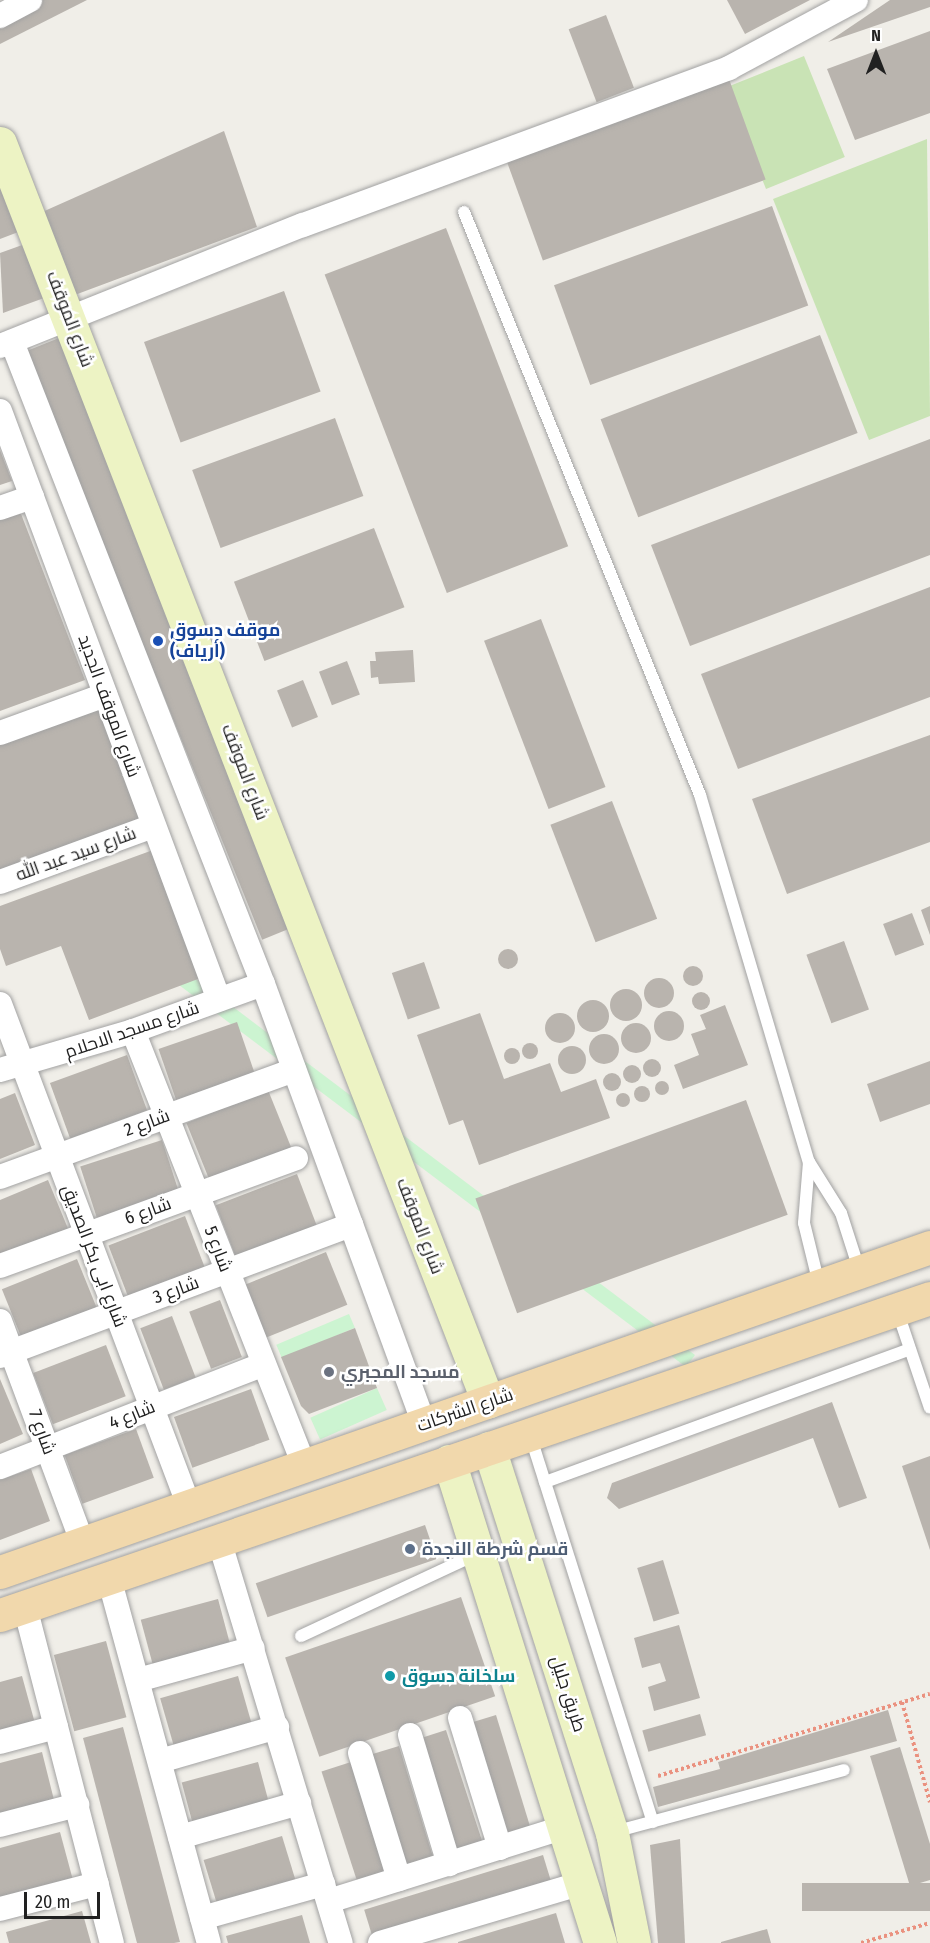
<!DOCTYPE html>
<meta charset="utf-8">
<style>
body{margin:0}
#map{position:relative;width:930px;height:1943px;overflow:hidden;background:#f0eee8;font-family:"Fira Sans Condensed",Cairo,sans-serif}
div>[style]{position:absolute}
.grass>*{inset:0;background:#c9e3b5;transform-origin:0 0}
.park>*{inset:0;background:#ccf4d1;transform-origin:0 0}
.building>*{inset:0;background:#b9b4ae;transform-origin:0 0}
.round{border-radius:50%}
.path>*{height:4px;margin-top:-2px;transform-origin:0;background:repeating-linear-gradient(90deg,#ea917f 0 3px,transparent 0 6px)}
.roads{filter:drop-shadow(0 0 2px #a2a2a2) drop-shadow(0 0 2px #a2a2a2)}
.lane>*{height:12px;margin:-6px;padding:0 6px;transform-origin:6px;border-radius:6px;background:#fff}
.street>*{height:24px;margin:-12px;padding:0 12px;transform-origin:12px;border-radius:12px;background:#fff}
.secondary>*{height:33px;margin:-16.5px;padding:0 16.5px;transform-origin:16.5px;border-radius:16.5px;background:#edf3c4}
.primary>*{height:33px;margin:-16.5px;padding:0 16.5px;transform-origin:16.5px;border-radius:16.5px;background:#f1d8ac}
.dots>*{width:16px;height:16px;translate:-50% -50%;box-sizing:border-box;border:3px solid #fff;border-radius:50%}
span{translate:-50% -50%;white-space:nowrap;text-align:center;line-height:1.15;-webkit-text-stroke:5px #fff;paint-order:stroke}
.street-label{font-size:18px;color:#212121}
.transit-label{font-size:18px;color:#164399;font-weight:700}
.left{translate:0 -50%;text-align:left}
.worship-label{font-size:18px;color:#5b616d;font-weight:700}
.service-label{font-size:18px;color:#4e5e75;font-weight:700}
.culture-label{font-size:18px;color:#0d838f;font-weight:700}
.north{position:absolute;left:846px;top:24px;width:60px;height:60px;-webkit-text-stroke:4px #fff;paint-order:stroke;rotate:0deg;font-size:16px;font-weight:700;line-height:24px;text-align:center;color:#212121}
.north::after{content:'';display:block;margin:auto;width:21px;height:27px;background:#212121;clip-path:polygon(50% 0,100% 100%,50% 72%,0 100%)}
.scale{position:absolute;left:24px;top:1892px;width:76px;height:27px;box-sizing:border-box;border:3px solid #212121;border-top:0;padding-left:8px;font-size:18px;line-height:21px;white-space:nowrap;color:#212121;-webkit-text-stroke:4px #fff;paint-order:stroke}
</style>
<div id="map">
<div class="grass">
<div style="left:804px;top:56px;width:109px;height:85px;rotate:68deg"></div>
<div style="clip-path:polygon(927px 139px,930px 416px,869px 440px,773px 199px)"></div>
</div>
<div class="park">
<div style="left:349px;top:1314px;width:15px;height:79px;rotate:67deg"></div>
<div style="left:695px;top:1355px;width:15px;height:735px;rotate:127deg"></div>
<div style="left:377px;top:1388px;width:24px;height:73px;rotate:66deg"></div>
</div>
<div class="building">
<div style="clip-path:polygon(41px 0,87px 0,0 44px,0 21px)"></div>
<div style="clip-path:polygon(727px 0,810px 0,745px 34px)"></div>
<div style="clip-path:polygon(890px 0,930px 0,930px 7px,828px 42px)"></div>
<div style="left:606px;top:15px;width:78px;height:40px;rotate:69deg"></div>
<div style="clip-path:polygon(930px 31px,930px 113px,855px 140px,827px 69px)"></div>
<div style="left:729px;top:79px;width:107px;height:237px;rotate:70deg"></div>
<div style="clip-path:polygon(224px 131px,257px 227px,72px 296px,40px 213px)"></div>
<div style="clip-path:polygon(0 177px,21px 231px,0 239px)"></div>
<div style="left:772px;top:206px;width:106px;height:232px;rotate:70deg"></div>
<div style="left:446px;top:228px;width:341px;height:130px;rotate:69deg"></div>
<div style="clip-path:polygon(25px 244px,44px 298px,3px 313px,0 253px)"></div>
<div style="left:284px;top:291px;width:107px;height:149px;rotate:70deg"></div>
<div style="left:820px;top:335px;width:105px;height:235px;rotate:69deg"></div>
<div style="left:59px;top:338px;width:634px;height:37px;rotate:68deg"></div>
<div style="left:335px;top:418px;width:83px;height:152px;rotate:70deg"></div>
<div style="clip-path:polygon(930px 439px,930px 555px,690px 646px,651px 545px)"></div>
<div style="clip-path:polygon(0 450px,12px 481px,0 485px)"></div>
<div style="clip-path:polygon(18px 506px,85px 680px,0 711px,0 512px)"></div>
<div style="left:374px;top:528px;width:85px;height:150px;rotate:69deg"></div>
<div style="clip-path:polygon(930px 587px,930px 697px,738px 769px,701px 674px)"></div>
<div style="left:541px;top:619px;width:180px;height:61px;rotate:69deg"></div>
<div style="clip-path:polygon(413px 650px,415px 682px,379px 684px,378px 677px,371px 678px,370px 661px,376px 661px,375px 652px)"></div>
<div style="left:347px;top:661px;width:36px;height:30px;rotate:69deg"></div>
<div style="left:303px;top:680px;width:40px;height:28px;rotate:68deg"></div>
<div style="clip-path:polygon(100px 703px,141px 823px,0 873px,0 739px)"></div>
<div style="clip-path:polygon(930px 735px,930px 842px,787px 894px,752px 799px)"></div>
<div style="left:612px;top:801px;width:126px;height:66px;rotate:69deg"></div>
<div style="clip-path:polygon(153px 850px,206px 976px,89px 1020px,61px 946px,6px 966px,0 949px,0 906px)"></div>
<div style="clip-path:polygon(930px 906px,930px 935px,921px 910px)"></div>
<div style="left:912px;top:913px;width:34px;height:31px;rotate:69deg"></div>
<div style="left:844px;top:941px;width:73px;height:40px;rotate:70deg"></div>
<div class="round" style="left:498px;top:949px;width:20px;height:20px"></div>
<div style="left:424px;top:962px;width:49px;height:34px;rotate:71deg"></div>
<div class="round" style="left:683px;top:966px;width:20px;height:20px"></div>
<div class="round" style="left:644px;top:978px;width:30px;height:30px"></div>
<div class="round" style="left:610px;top:989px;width:32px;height:32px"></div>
<div class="round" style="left:692px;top:992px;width:18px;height:18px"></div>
<div class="round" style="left:577px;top:1000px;width:32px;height:32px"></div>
<div style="clip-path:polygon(725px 1005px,748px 1065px,683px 1089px,674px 1065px,699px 1055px,691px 1034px,706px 1029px,700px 1015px)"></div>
<div class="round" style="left:654px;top:1011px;width:30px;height:30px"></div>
<div style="clip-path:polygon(480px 1013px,504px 1079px,550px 1063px,561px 1092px,596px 1079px,610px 1118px,479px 1165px,463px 1120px,449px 1125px,417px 1035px)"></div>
<div class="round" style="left:545px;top:1013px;width:30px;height:30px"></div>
<div style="left:237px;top:1022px;width:54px;height:83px;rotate:71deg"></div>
<div class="round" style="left:621px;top:1023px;width:30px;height:30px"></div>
<div class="round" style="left:589px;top:1034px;width:30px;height:30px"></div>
<div class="round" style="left:522px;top:1043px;width:16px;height:16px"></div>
<div class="round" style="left:558px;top:1046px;width:28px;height:28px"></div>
<div class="round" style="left:504px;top:1048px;width:16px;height:16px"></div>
<div style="left:127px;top:1055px;width:59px;height:82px;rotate:70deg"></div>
<div class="round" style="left:643px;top:1059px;width:18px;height:18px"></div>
<div style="clip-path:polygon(930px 1061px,930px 1104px,880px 1122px,867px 1084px)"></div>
<div class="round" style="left:623px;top:1065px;width:18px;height:18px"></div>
<div class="round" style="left:603px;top:1073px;width:18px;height:18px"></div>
<div class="round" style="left:655px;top:1081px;width:14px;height:14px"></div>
<div class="round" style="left:634px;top:1086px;width:16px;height:16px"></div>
<div style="left:268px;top:1090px;width:62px;height:88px;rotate:68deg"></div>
<div style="clip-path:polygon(15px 1093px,35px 1145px,0 1159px,0 1099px)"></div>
<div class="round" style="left:616px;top:1093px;width:14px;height:14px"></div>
<div style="left:746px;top:1100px;width:122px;height:288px;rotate:70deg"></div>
<div style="left:162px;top:1140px;width:54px;height:86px;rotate:72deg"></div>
<div style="left:297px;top:1174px;width:58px;height:87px;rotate:69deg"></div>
<div style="clip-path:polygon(48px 1180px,69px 1231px,0 1259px,0 1200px)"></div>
<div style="left:185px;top:1216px;width:59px;height:82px;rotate:69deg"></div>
<div style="left:326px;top:1252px;width:57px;height:88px;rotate:68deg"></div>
<div style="left:77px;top:1259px;width:55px;height:81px;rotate:68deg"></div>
<div style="left:220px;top:1300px;width:61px;height:33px;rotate:69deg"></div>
<div style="left:172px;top:1316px;width:66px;height:34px;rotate:69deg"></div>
<div style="clip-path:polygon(355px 1328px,377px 1388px,309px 1414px,301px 1406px,281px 1357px)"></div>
<div style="left:106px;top:1345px;width:55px;height:78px;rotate:69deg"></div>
<div style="clip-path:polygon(0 1379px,23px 1434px,0 1444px)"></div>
<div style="left:251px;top:1389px;width:54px;height:82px;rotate:70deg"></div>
<div style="clip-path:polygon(832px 1402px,867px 1498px,839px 1508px,813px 1438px,619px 1509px,607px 1498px,612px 1483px)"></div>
<div style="left:136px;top:1429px;width:52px;height:76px;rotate:70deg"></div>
<div style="clip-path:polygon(930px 1456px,930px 1550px,902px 1466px)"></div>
<div style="clip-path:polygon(31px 1469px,50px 1521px,0 1540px,0 1480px)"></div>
<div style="left:425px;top:1525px;width:36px;height:179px;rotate:71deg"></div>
<div style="left:663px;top:1560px;width:56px;height:27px;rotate:73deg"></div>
<div style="left:461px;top:1597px;width:105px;height:186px;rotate:71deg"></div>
<div style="left:218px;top:1599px;width:54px;height:80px;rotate:75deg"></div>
<div style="clip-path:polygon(679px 1625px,700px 1698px,654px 1711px,648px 1687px,666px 1681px,660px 1663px,642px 1668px,634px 1638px)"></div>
<div style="left:106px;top:1641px;width:79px;height:54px;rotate:75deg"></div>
<div style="clip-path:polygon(22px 1676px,36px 1727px,0 1737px,0 1682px)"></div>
<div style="left:238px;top:1676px;width:52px;height:81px;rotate:74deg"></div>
<div style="clip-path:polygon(888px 1710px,897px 1741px,658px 1807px,653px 1787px,720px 1769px,718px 1762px)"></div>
<div style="left:700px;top:1714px;width:22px;height:60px;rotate:74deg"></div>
<div style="left:496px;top:1715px;width:120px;height:29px;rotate:73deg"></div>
<div style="clip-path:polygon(123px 1727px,180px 1942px,174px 1943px,137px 1943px,83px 1738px)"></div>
<div style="left:446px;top:1730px;width:121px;height:31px;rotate:72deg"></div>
<div style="left:399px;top:1746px;width:121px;height:31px;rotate:73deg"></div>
<div style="clip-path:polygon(900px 1747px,930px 1844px,930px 1880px,910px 1886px,870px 1756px)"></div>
<div style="clip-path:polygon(42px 1752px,55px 1804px,0 1818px,0 1763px)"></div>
<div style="left:258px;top:1762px;width:49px;height:79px;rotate:75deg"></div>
<div style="left:351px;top:1762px;width:120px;height:31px;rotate:72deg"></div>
<div style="clip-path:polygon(60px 1832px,74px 1884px,0 1904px,0 1848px)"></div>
<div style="left:282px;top:1836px;width:51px;height:82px;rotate:73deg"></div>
<div style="clip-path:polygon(680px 1839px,685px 1943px,658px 1943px,650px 1845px)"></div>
<div style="left:543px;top:1855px;width:31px;height:187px;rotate:73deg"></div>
<div style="left:930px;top:1883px;width:28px;height:128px;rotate:90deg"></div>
<div style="clip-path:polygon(82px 1911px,91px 1943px,9px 1943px,6px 1932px)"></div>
<div style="clip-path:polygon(556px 1913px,565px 1943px,458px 1943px,458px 1942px)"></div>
<div style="clip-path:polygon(302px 1915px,310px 1943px,228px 1943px,226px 1936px)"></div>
<div style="clip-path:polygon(767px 1929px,771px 1943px,721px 1943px,721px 1942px)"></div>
</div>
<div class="path">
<div style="left:902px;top:1702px;width:104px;rotate:74.4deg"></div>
<div style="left:658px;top:1776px;width:284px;rotate:-16.8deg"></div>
<div style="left:861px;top:1943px;width:72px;rotate:-16.2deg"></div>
</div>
<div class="roads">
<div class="lane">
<div style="left:464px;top:212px;width:629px;rotate:67.96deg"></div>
<div style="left:700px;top:795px;width:383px;rotate:73.5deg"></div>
<div style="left:809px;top:1162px;width:60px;rotate:57.9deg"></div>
<div style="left:841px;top:1213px;width:59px;rotate:72.2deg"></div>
<div style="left:809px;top:1162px;width:61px;rotate:94.7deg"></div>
<div style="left:804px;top:1223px;width:63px;rotate:76.2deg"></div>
<div style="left:897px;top:1310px;width:103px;rotate:71.4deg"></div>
<div style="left:530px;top:1435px;width:406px;rotate:72.4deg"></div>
<div style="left:545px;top:1482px;width:388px;rotate:-20deg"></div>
<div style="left:301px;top:1636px;width:194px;rotate:-25deg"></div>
<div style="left:614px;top:1832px;width:238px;rotate:-15.1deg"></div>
</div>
<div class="street">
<div style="left:0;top:16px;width:34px;rotate:-28deg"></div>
<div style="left:12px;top:342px;width:689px;rotate:68.65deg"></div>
<div style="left:263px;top:984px;width:469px;rotate:69.9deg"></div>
<div style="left:0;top:346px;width:326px;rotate:-21.8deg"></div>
<div style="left:303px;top:225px;width:454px;rotate:-20.2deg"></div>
<div style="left:729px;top:68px;width:144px;rotate:-28.2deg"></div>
<div style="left:0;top:411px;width:628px;rotate:69.6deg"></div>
<div style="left:0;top:508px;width:34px;rotate:-19deg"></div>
<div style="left:0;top:733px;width:112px;rotate:-19.9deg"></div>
<div style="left:0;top:882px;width:163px;rotate:-20.1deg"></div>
<div style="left:0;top:1004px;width:536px;rotate:69.37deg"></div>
<div style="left:133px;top:1031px;width:467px;rotate:68.5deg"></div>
<div style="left:0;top:1070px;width:139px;rotate:-16.3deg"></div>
<div style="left:133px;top:1031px;width:138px;rotate:-19.9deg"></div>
<div style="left:0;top:1177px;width:313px;rotate:-20deg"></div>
<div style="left:0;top:1266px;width:315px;rotate:-20deg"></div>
<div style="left:0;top:1321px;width:238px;rotate:69.6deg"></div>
<div style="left:0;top:1356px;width:375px;rotate:-20.5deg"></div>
<div style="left:0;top:1467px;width:283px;rotate:-21.3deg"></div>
<div style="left:219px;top:1540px;width:421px;rotate:73.2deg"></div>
<div style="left:109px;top:1578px;width:378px;rotate:74.7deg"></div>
<div style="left:25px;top:1607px;width:347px;rotate:75.5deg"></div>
<div style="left:138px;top:1680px;width:119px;rotate:-15.5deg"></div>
<div style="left:460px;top:1718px;width:136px;rotate:72.9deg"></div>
<div style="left:410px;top:1735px;width:135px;rotate:73.2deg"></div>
<div style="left:0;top:1742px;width:58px;rotate:-15deg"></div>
<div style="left:360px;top:1753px;width:132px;rotate:72.8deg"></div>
<div style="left:160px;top:1761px;width:122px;rotate:-16.2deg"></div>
<div style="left:0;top:1825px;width:80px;rotate:-14.6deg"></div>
<div style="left:180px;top:1837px;width:124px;rotate:-15.9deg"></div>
<div style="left:329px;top:1901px;width:247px;rotate:-17.4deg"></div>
<div style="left:0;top:1909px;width:100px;rotate:-14.5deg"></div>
<div style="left:202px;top:1918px;width:126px;rotate:-15.7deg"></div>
<div style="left:380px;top:1943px;width:211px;rotate:-16.5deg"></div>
</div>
<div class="secondary">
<div style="left:0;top:143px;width:1350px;rotate:68.81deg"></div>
<div style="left:489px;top:1448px;width:404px;rotate:72.3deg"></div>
<div style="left:612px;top:1833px;width:112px;rotate:78.7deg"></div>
<div style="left:449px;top:1461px;width:505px;rotate:72.61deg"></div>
</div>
<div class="primary">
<div style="left:0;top:1572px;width:985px;rotate:-19.26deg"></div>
<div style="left:0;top:1615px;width:983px;rotate:-18.82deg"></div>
</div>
</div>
<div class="dots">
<div style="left:158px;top:641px;background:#1a4fb4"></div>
<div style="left:329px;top:1372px;background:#6b7280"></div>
<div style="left:410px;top:1549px;background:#5c6f8a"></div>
<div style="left:390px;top:1676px;background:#0f9aa8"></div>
</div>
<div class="street-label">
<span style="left:70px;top:319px;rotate:69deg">شارع الموقف</span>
<span style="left:109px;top:706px;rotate:70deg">شارع الموقف الجديد</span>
<span style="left:245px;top:772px;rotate:69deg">شارع الموقف</span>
<span style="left:76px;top:854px;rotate:-20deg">شارع سيد عبد الله</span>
<span style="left:132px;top:1030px;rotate:-19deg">شارع مسجد الاحلام</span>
<span style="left:147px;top:1123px;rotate:-20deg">شارع 2</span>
<span style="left:148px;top:1211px;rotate:-20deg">شارع 6</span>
<span style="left:420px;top:1226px;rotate:69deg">شارع الموقف</span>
<span style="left:218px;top:1249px;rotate:69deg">شارع 5</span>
<span style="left:94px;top:1256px;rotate:69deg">شارع ابى بكر الصديق</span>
<span style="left:176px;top:1290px;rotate:-20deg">شارع 3</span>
<span style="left:465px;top:1410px;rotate:-19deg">شارع الشركات</span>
<span style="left:132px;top:1415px;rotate:-22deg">شارع 4</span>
<span style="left:42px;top:1432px;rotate:70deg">شارع 7</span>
<span style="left:568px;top:1694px;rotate:72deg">طريق جليل</span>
</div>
<div class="transit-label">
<span class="left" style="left:170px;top:641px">موقف دسوق<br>(أرياف)</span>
</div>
<div class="worship-label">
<span class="left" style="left:341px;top:1372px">مسجد المجبري</span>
</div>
<div class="service-label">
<span class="left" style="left:422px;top:1549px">قسم شرطة النجدة</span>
</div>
<div class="culture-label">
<span class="left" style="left:402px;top:1676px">سلخانة دسوق</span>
</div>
<div class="north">N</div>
<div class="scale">20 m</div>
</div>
